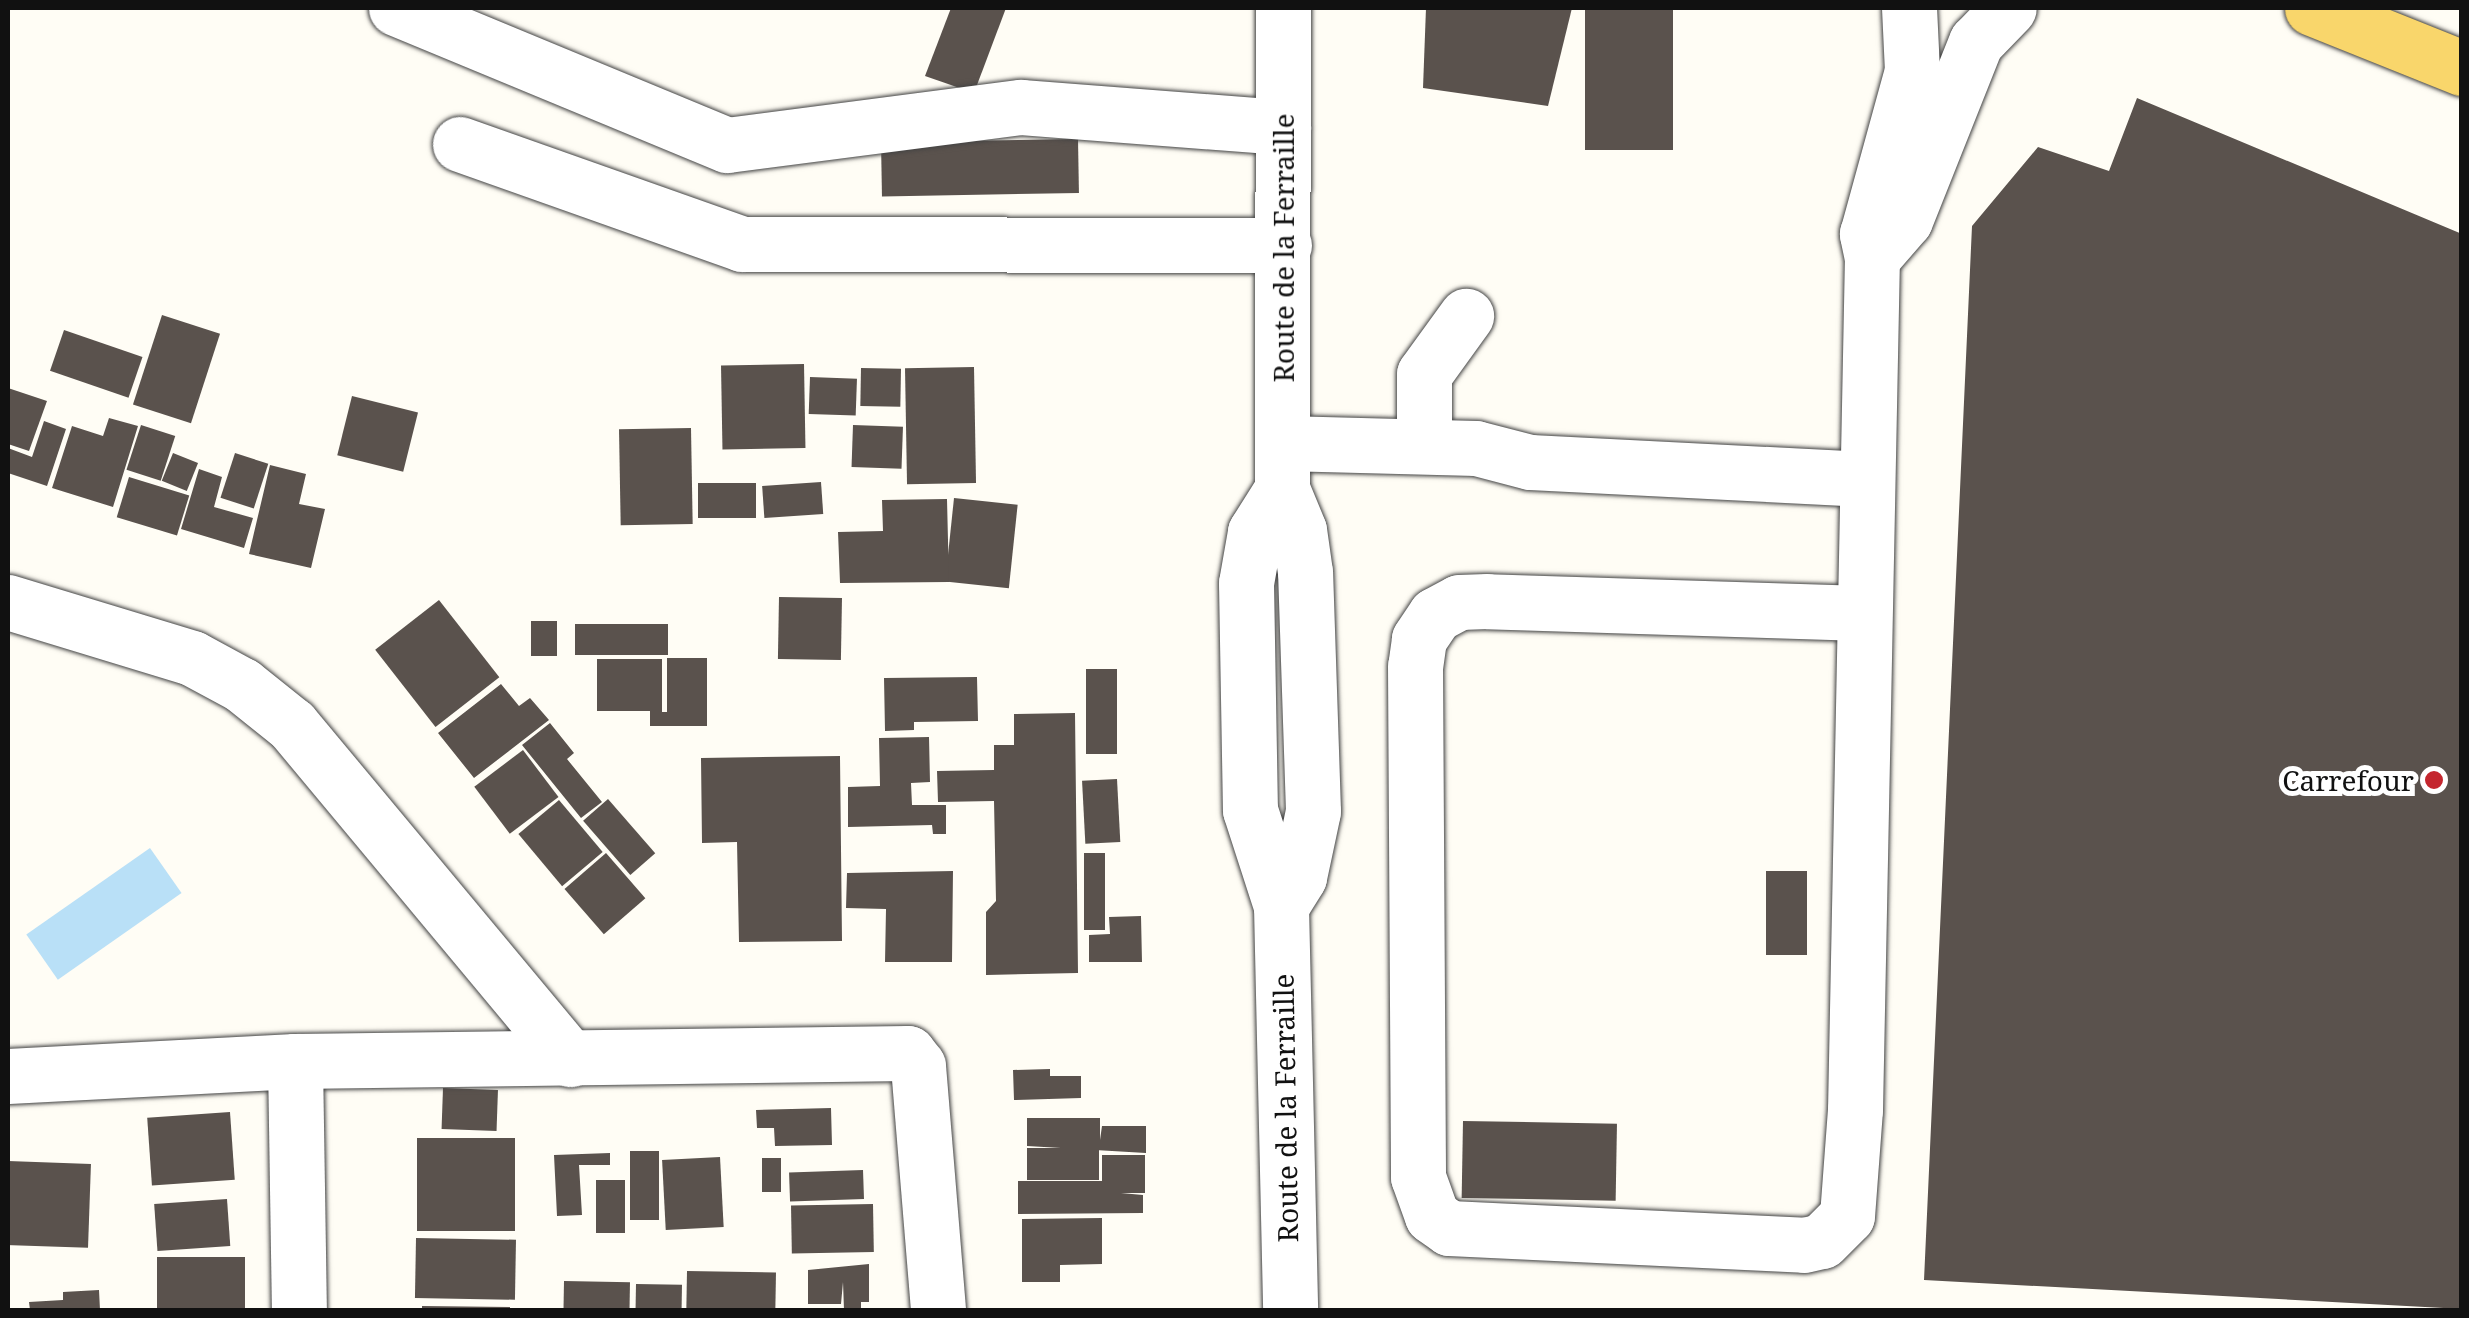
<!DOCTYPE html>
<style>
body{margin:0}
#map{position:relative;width:2469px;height:1318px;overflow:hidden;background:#fffdf5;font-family:"Noto Serif",serif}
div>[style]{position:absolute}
.water>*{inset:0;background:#b9e0f7;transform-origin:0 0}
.building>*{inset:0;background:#5a524d;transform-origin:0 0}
.roads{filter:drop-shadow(0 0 2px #444) drop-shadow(0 0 2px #444)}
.minor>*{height:55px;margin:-27.5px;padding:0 27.5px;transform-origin:27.5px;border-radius:27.5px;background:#fff}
.major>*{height:55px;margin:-27.5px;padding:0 27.5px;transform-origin:27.5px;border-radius:27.5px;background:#f9d66b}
.dots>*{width:28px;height:28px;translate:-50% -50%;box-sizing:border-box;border:5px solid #fff;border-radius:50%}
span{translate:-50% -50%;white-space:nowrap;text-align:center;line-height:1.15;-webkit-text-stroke:10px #fff;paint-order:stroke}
.street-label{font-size:28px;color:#111}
.poi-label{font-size:28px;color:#111}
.right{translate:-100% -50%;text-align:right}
.frame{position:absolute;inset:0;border:10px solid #111;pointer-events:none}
</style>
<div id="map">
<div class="water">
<div style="left:150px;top:848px;width:55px;height:151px;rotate:55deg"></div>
</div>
<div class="building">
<div style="clip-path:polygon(951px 8px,1006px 8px,974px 93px,925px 76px)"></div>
<div style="clip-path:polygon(1426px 8px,1572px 8px,1548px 106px,1423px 88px)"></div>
<div style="left:1585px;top:8px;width:88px;height:142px"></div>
<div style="clip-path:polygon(2137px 98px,2462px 234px,2462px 1309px,1924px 1280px,1972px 226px,2038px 147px,2109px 171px)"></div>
<div style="left:1078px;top:139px;width:54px;height:197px;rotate:89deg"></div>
<div style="left:162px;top:315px;width:61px;height:94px;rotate:18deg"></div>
<div style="left:64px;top:330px;width:83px;height:43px;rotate:19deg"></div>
<div style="left:804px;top:364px;width:84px;height:83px;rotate:89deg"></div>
<div style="left:974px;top:367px;width:116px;height:69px;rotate:89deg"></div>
<div style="left:861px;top:368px;width:40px;height:38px;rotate:1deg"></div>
<div style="left:810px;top:377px;width:47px;height:37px;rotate:2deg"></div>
<div style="clip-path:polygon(8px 388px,47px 401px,29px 451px,8px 444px)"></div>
<div style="left:352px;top:396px;width:68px;height:61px;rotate:14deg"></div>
<div style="clip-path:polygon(109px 418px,138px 426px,113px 507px,52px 488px,72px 426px,103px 436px)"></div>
<div style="clip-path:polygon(44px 421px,66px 429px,47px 486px,8px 473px,8px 448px,32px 457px)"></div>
<div style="left:141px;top:425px;width:36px;height:47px;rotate:18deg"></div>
<div style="left:853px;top:425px;width:50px;height:42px;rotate:2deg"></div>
<div style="left:691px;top:428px;width:96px;height:72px;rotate:89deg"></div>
<div style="left:173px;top:453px;width:27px;height:30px;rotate:22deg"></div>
<div style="left:235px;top:453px;width:35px;height:47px;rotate:18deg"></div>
<div style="clip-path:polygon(270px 465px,306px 474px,299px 504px,325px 509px,311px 568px,249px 554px)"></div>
<div style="clip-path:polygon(199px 469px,222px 477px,214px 507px,253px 518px,244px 548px,181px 529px)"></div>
<div style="left:129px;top:477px;width:63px;height:42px;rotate:17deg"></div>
<div style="left:821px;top:482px;width:32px;height:59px;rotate:86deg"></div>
<div style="left:698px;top:483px;width:58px;height:35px"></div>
<div style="left:954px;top:498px;width:64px;height:84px;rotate:6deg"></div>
<div style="clip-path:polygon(947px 499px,949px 582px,840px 583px,838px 532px,883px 531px,882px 500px)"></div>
<div style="left:779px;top:597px;width:63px;height:62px;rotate:1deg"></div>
<div style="left:439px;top:600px;width:98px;height:81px;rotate:52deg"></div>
<div style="left:531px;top:621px;width:26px;height:35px"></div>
<div style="left:575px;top:624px;width:93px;height:31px"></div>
<div style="clip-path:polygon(667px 658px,707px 658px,707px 726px,650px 726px,650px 711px,597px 711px,597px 659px,662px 659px,662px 712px,667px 712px)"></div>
<div style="left:1086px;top:669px;width:31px;height:85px"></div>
<div style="clip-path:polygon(977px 677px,978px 721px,914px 722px,914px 730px,885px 731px,884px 678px)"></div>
<div style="clip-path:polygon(501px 684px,519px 706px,530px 698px,549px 720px,474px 778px,438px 733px)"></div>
<div style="clip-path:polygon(1075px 713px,1078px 973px,986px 975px,986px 912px,996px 901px,994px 801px,938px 802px,937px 771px,994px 770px,994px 745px,1014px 745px,1014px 714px)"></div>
<div style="clip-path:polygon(550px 723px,574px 753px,567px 759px,602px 802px,581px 818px,522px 745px)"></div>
<div style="clip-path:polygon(929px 737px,930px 782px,911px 783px,912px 805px,946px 805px,946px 834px,933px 834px,932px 825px,848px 827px,848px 787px,880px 786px,879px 738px)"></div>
<div style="left:523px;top:750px;width:59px;height:61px;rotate:53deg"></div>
<div style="clip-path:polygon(840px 756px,842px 941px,739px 942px,737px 842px,702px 843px,701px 758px)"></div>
<div style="left:1117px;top:779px;width:63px;height:35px;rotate:87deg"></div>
<div style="left:608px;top:799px;width:72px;height:33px;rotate:49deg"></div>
<div style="left:559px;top:800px;width:68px;height:53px;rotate:50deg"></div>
<div style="left:606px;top:853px;width:60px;height:55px;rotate:49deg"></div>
<div style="left:1084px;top:853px;width:21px;height:77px"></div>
<div style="clip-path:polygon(953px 871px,952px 962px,885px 962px,886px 909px,846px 908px,847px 873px)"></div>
<div style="left:1766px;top:871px;width:41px;height:84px"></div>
<div style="clip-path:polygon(1141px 916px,1142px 962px,1089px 962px,1089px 935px,1110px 934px,1109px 917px)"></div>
<div style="clip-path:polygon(1050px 1069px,1050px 1076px,1081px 1076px,1081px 1098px,1014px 1100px,1013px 1070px)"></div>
<div style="left:443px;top:1088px;width:55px;height:41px;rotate:2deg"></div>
<div style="clip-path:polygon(831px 1108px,832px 1145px,775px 1146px,774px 1128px,757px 1128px,756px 1110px)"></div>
<div style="left:230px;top:1112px;width:68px;height:83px;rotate:86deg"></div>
<div style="clip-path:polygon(1027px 1118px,1100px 1118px,1100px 1140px,1102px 1126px,1146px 1126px,1146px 1153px,1027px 1146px)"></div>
<div style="left:1463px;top:1121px;width:154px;height:77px;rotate:1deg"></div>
<div style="left:417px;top:1138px;width:98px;height:93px"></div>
<div style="left:1099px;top:1148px;width:32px;height:72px;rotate:90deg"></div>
<div style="left:659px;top:1151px;width:69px;height:29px;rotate:90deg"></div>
<div style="clip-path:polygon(610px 1153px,610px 1165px,579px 1165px,582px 1215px,557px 1216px,554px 1155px)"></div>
<div style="clip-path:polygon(1102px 1155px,1145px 1155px,1145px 1193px,1121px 1193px,1143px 1195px,1143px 1213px,1018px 1214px,1018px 1181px,1102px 1181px)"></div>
<div style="left:720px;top:1157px;width:70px;height:58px;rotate:87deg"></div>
<div style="left:762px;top:1158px;width:19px;height:34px"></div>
<div style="left:8px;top:1161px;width:83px;height:84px;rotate:2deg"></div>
<div style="left:863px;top:1170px;width:29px;height:74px;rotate:88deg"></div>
<div style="left:596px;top:1180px;width:29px;height:53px"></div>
<div style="left:227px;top:1199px;width:47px;height:73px;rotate:86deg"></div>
<div style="left:873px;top:1204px;width:48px;height:82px;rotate:89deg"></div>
<div style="clip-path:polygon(1102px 1218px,1102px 1264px,1060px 1265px,1060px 1282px,1022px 1282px,1022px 1219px)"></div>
<div style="left:416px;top:1238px;width:100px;height:60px;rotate:1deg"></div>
<div style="left:245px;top:1257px;width:53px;height:88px;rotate:90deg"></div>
<div style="clip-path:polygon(869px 1264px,869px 1302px,861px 1302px,861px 1310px,844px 1310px,843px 1282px,841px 1304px,808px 1304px,808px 1270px)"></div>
<div style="left:687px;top:1271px;width:89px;height:39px;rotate:1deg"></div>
<div style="left:564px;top:1281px;width:66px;height:29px;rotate:1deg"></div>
<div style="left:636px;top:1284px;width:46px;height:26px;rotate:1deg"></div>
<div style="clip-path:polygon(99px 1290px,100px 1310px,30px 1310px,29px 1302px,63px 1300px,63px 1292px)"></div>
<div style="clip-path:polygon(422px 1306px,510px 1307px,510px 1310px,422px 1310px)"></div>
</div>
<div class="roads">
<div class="minor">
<div style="left:396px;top:8px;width:358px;rotate:22.5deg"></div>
<div style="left:727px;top:145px;width:296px;rotate:-7.4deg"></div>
<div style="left:1021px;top:107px;width:263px;rotate:4.4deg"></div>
<div style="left:460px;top:144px;width:299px;rotate:19.5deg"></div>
<div style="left:742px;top:244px;width:542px;rotate:0.11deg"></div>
<div style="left:1872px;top:258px;width:50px;rotate:-49deg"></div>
<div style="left:1905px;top:220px;width:192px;rotate:-68.3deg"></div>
<div style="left:1976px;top:42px;width:47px;rotate:-45.9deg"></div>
<div style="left:1283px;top:443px;width:193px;rotate:1.5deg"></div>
<div style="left:1476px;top:448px;width:56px;rotate:14.5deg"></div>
<div style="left:1530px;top:462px;width:336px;rotate:2.9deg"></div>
<div style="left:1424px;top:445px;width:71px;rotate:-90deg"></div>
<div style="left:1424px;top:374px;width:72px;rotate:-54.1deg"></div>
<div style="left:1282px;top:489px;width:51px;rotate:122.1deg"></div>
<div style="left:1255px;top:532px;width:52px;rotate:100deg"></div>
<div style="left:1246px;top:583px;width:227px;rotate:89deg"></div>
<div style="left:1250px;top:810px;width:101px;rotate:72.1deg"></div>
<div style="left:1281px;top:906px;width:404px;rotate:88.7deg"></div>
<div style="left:8px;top:602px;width:192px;rotate:16.9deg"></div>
<div style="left:192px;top:658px;width:57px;rotate:28.4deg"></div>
<div style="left:242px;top:685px;width:64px;rotate:38.7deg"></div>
<div style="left:292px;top:725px;width:435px;rotate:50.2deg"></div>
<div style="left:1863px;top:613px;width:376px;rotate:-178.2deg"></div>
<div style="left:1487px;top:601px;width:28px;rotate:178deg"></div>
<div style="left:1459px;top:602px;width:27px;rotate:152deg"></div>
<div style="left:1435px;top:615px;width:29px;rotate:124deg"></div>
<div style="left:1419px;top:639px;width:27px;rotate:98deg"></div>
<div style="left:1415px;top:666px;width:511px;rotate:89.66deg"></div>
<div style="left:1418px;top:1177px;width:41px;rotate:70.3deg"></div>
<div style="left:1432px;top:1216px;width:21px;rotate:35deg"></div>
<div style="left:1449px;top:1228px;width:355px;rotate:2.7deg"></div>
<div style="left:1804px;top:1245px;width:18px;rotate:-13deg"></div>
<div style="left:1822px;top:1241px;width:35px;rotate:-45deg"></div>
<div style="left:1847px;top:1216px;width:106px;rotate:-85.7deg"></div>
<div style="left:1855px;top:1110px;width:852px;rotate:-88.86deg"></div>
<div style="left:1872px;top:258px;width:25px;rotate:-102deg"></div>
<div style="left:1867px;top:234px;width:169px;rotate:-74.6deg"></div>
<div style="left:1912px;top:71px;width:63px;rotate:-92.7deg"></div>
<div style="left:1281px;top:906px;width:34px;rotate:-58deg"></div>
<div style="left:1299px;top:877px;width:67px;rotate:-78deg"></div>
<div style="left:1313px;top:811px;width:239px;rotate:-91.9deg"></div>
<div style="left:1305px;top:572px;width:42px;rotate:-98.1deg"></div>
<div style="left:1299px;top:530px;width:44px;rotate:-112.5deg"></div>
<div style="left:1282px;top:489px;width:481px;rotate:-89.9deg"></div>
<div style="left:295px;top:1061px;width:249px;rotate:89.1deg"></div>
<div style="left:8px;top:1076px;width:287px;rotate:-3deg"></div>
<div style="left:295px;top:1061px;width:613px;rotate:-0.75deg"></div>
<div style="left:908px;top:1053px;width:16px;rotate:52deg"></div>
<div style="left:918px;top:1066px;width:245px;rotate:85.3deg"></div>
</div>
<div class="major">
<div style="left:2312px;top:8px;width:162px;rotate:21.8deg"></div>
</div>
</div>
<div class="dots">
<div style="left:2434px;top:780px;background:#c4262e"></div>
</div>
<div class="street-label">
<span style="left:1283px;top:248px;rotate:-90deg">Route de la Ferraille</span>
<span style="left:1285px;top:1108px;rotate:-91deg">Route de la Ferraille</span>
</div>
<div class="poi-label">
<span class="right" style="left:2414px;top:780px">Carrefour</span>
</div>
<div class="frame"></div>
</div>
